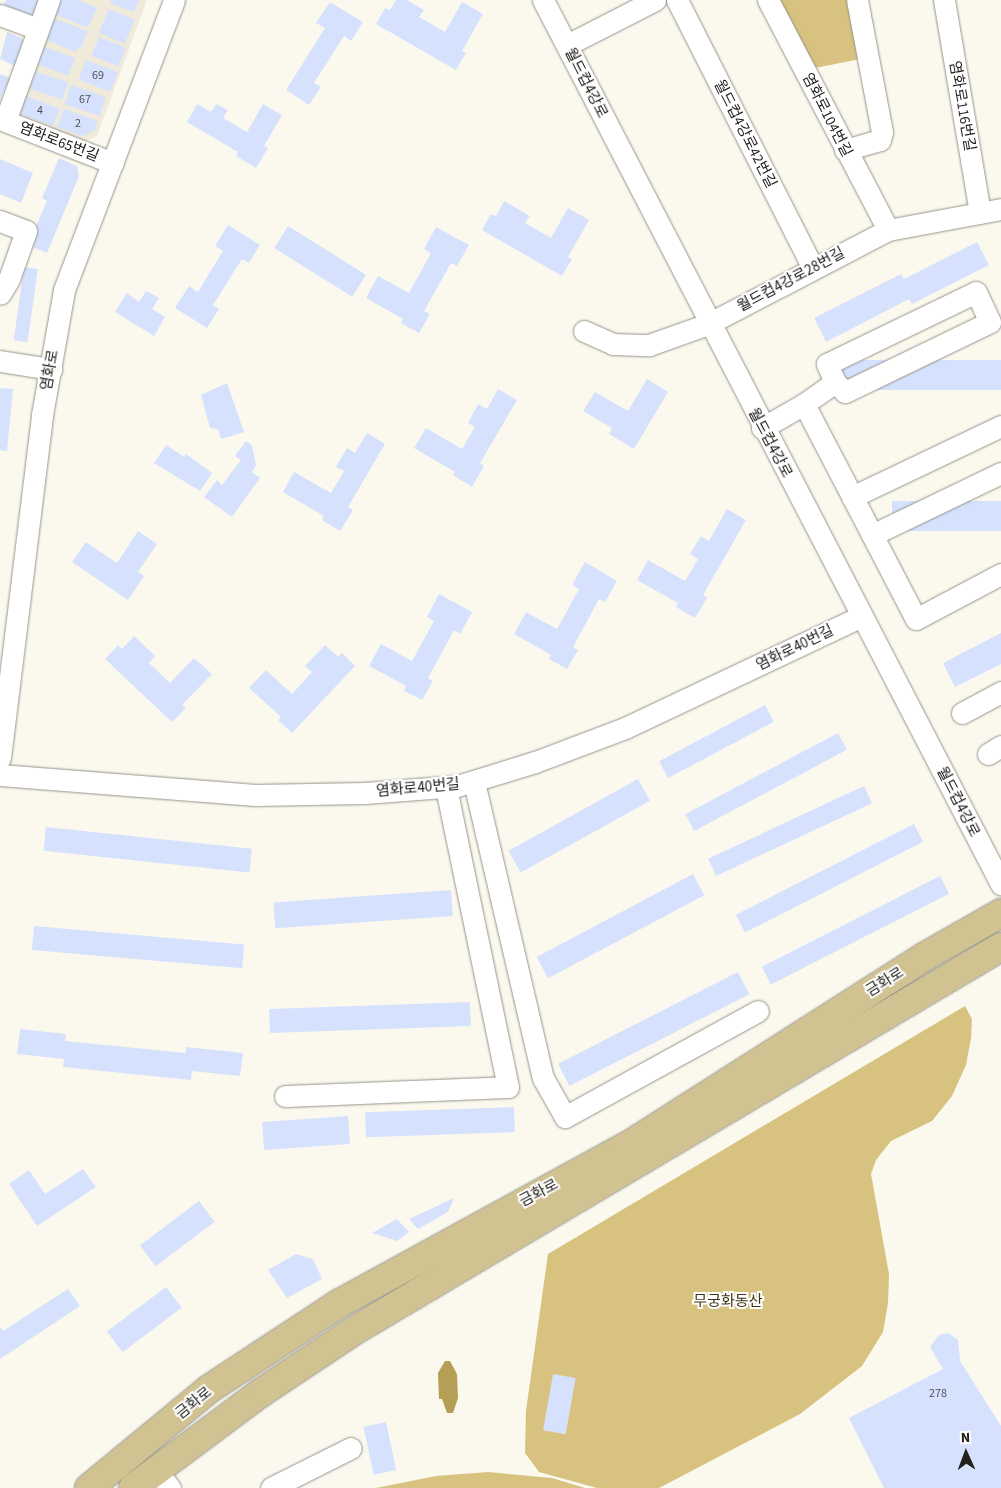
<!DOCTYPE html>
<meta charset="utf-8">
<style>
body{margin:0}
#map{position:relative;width:1001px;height:1488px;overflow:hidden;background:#fbf8ee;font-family:"Source Sans 3","Noto Sans KR",sans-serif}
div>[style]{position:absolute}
.built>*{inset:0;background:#efeada}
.green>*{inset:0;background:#d7c27f}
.water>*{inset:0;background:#b59e56}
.building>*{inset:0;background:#d6e2fd;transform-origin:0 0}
.roads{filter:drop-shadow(0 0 1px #96948b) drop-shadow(0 0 1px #96948b)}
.minor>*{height:21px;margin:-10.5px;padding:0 10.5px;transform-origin:10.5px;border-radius:10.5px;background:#fff}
.major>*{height:28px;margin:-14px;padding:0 14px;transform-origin:14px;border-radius:14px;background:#d1c291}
span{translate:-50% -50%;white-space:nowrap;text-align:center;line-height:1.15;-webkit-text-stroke:4px #fff;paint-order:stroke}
.number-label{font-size:12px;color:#4f5156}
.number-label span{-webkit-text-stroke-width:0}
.street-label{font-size:15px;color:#22211e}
.park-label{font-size:15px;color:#3e3414}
.north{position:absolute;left:941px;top:1428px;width:50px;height:50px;-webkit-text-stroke:4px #fff;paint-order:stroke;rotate:358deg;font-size:14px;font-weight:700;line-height:20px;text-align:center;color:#22211e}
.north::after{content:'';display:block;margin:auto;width:18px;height:22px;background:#22211e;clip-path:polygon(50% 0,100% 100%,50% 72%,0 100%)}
</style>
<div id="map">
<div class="built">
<div style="clip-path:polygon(57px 0,147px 0,97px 136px,86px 141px,20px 116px,18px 106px)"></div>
</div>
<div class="green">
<div style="clip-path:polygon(773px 0,854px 0,865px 58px,810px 69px)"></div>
<div style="clip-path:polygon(965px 1006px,972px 1019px,971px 1038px,966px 1065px,952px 1096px,932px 1121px,891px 1141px,876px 1160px,871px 1174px,889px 1274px,888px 1303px,883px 1332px,862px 1366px,800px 1414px,659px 1488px,597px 1488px,539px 1472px,525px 1453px,526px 1411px,548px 1254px)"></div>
<div style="clip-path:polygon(488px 1472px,552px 1478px,585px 1488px,376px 1488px,436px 1476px)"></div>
</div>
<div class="water">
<div style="clip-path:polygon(445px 1361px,450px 1361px,457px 1374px,458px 1398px,453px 1413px,447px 1413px,442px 1399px,439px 1399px,438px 1373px)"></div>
</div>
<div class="building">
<div style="clip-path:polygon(6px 0,37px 0,40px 1px,35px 15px,27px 16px,3px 6px)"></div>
<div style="clip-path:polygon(59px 0,78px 0,97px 8px,90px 24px,85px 27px,53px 13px)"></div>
<div style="clip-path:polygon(111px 0,139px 0,134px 12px,110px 3px)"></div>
<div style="clip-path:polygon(396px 0,407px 0,424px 10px,419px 17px,445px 32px,462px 2px,483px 14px,462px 51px,466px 53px,456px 70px,376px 24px,385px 8px,390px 10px)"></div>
<div style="clip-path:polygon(330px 2px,363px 22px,351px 41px,344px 36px,314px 83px,321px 87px,309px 105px,286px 90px,325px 28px,316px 23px)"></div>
<div style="left:109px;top:9px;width:28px;height:26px;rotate:23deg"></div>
<div style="clip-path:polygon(52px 18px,88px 31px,81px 48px,78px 47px,76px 52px,44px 39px)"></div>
<div style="clip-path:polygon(7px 32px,22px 38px,24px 46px,15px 66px,0 59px)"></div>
<div style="left:99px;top:37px;width:29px;height:20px;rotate:22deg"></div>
<div style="left:42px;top:46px;width:35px;height:19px;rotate:20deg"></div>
<div style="left:86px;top:60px;width:34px;height:21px;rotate:21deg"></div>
<div style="left:34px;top:71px;width:36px;height:18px;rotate:19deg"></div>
<div style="clip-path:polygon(0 74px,10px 78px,0 99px)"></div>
<div style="left:71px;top:85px;width:37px;height:20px;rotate:19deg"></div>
<div style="clip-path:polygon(24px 95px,60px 109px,53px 126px,21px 114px,20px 106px)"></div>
<div style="clip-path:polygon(197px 104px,211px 112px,216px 104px,228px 110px,223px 118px,247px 132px,263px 104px,282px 115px,264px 146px,268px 148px,256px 168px,236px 156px,238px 152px,187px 122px)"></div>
<div style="clip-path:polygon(64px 109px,98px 121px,95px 130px,83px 136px,57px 127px)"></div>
<div style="clip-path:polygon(59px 158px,77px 166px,79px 176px,47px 253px,28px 245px,47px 201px,42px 198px)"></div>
<div style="clip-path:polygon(0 159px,33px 173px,21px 203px,0 194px)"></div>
<div style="clip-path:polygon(504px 201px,530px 216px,525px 223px,551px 238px,568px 208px,589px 220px,568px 257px,572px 259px,562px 276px,482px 230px,491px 214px,496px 216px)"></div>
<div style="clip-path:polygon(228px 225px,260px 245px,249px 263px,242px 259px,213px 305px,219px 309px,207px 328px,175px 308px,189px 286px,198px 292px,223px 251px,215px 246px)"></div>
<div style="left:288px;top:226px;width:92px;height:26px;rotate:32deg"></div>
<div style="clip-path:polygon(436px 227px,469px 245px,457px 266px,451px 263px,424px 311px,430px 314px,419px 333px,401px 323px,403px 319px,366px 298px,378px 276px,409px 293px,431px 253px,424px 249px)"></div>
<div style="clip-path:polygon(977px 242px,989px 265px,912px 304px,909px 299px,826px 342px,814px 318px,901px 274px,904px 279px)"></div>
<div style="left:24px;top:267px;width:14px;height:74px;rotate:8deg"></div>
<div style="clip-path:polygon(146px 291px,159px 298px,152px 309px,165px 317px,154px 336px,115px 312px,127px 293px,139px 302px)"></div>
<div style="left:1001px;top:360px;width:30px;height:174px;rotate:90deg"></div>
<div style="clip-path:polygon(647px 379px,668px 392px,634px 449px,609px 434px,612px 428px,583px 411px,595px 392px,628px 411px)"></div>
<div style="clip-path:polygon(227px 383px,244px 432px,221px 439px,218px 429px,210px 428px,201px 395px)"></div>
<div style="clip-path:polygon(0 388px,13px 389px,7px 451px,0 450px)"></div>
<div style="clip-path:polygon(498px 389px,517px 400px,480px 463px,484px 466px,472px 487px,453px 475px,455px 472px,414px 448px,426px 428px,462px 449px,475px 427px,468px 423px,478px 404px,487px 409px)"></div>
<div style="clip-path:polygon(367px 433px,385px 444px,348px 507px,353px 510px,340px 531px,322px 520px,324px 516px,283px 492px,294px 472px,331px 493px,344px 471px,336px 467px,347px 448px,355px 453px)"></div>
<div style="clip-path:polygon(246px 441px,252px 445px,256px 466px,252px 472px,260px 478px,232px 517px,204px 497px,217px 480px,222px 485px,241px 460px,235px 456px)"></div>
<div style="clip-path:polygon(166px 445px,184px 457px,186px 454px,212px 473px,200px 491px,154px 463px)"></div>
<div style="left:1001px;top:501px;width:30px;height:109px;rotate:90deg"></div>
<div style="clip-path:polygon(727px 509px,746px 520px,703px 595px,707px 598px,695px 618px,676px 607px,678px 603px,637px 580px,648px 560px,685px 581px,698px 559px,690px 554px,701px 536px,709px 541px)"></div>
<div style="clip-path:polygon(138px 531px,157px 544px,138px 572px,144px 576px,128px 600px,72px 562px,86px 542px,117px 563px)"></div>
<div style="clip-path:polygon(585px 562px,617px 581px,605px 602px,599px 599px,573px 647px,578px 650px,567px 669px,549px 659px,551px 655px,514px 634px,526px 612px,557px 629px,579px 589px,572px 585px)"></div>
<div style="clip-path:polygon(439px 594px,472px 612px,460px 634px,454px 630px,428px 678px,433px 681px,422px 700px,404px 691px,406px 686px,369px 666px,381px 644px,412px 661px,434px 621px,427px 617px)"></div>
<div style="clip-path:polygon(1001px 633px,1001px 664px,955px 687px,943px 663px)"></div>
<div style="clip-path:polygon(134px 636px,155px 656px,149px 663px,170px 683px,194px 658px,212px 674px,182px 705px,186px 708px,172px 722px,105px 659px,118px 645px,122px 649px)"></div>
<div style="clip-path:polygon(325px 645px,338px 657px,342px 653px,355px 666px,292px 733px,278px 720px,281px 717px,249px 688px,266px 670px,292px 694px,312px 672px,305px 666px)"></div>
<div style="left:765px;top:705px;width:19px;height:120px;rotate:62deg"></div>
<div style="left:838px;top:733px;width:19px;height:173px;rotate:62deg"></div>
<div style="left:638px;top:779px;width:25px;height:148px;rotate:61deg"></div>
<div style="left:864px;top:786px;width:19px;height:172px;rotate:65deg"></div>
<div style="left:914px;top:824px;width:20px;height:200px;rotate:63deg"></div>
<div style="left:46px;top:827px;width:207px;height:24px;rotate:6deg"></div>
<div style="left:693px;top:874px;width:24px;height:177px;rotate:62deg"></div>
<div style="left:940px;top:876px;width:20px;height:200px;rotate:63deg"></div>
<div style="left:451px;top:890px;width:26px;height:178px;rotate:86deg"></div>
<div style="left:34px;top:926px;width:211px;height:24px;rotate:5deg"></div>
<div style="left:738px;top:972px;width:25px;height:202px;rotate:63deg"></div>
<div style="left:470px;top:1002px;width:24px;height:201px;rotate:88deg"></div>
<div style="clip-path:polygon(20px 1029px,66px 1034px,65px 1041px,186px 1053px,186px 1047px,243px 1053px,240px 1076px,192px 1071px,191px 1080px,63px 1067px,64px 1059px,17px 1054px)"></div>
<div style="left:514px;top:1107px;width:25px;height:149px;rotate:88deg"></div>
<div style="left:348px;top:1116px;width:28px;height:86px;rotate:86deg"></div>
<div style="clip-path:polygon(83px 1169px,96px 1187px,37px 1226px,9px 1184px,29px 1170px,45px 1194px)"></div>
<div style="clip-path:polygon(454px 1198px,448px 1212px,418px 1229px,409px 1219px)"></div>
<div style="left:199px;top:1201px;width:26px;height:74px;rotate:53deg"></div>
<div style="clip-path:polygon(397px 1219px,409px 1232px,397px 1241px,372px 1233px)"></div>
<div style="clip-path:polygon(296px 1254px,313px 1259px,322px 1279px,287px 1298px,268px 1270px)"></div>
<div style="left:166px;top:1287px;width:26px;height:74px;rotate:53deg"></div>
<div style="clip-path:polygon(68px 1289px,80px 1306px,0 1359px,0 1327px,3px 1331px)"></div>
<div style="clip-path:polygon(948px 1333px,958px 1340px,960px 1361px,1001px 1426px,1001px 1488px,884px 1488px,849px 1418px,943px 1369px,930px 1347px,939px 1335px)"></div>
<div style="left:553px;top:1374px;width:23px;height:57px;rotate:10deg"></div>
<div style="left:386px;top:1422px;width:49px;height:23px;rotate:78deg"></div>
</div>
<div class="roads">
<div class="minor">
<div style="left:543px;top:0;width:996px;rotate:62.61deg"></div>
<div style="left:677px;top:0;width:301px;rotate:63.1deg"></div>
<div style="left:768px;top:0;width:259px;rotate:62.4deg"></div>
<div style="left:944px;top:0;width:216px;rotate:80.4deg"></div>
<div style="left:0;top:15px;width:40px;rotate:20.2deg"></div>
<div style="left:567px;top:45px;width:99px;rotate:-27.1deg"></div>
<div style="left:0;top:119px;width:121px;rotate:21.3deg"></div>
<div style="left:5px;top:121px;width:129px;rotate:-70deg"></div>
<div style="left:845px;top:150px;width:36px;rotate:-16deg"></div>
<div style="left:880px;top:140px;width:8px;rotate:-76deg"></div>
<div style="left:882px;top:132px;width:134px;rotate:-100.7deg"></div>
<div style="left:0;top:221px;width:28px;rotate:21deg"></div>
<div style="left:26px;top:231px;width:51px;rotate:109.5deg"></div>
<div style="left:9px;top:279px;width:17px;rotate:121deg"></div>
<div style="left:584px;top:331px;width:32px;rotate:24deg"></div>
<div style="left:613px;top:344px;width:36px;rotate:2deg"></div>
<div style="left:649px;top:345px;width:63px;rotate:-19.6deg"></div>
<div style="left:708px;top:324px;width:203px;rotate:-27.6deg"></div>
<div style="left:888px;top:230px;width:115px;rotate:-10.5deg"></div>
<div style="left:0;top:361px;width:52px;rotate:8.9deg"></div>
<div style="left:804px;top:404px;width:38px;rotate:-35deg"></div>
<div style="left:835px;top:382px;width:20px;rotate:-114deg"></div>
<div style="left:827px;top:364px;width:165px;rotate:-25.8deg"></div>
<div style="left:976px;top:292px;width:33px;rotate:65deg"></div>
<div style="left:990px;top:322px;width:161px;rotate:154.2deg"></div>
<div style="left:845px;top:392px;width:14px;rotate:-135deg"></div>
<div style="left:762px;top:428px;width:48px;rotate:-29.7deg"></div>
<div style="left:804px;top:404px;width:242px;rotate:62.5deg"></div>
<div style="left:916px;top:619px;width:96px;rotate:-27.9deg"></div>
<div style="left:852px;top:497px;width:165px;rotate:-25.5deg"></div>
<div style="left:872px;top:535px;width:143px;rotate:-25.7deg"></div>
<div style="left:962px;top:713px;width:44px;rotate:-28.3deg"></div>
<div style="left:988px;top:754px;width:15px;rotate:-32deg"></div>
<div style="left:0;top:758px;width:346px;rotate:-83deg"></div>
<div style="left:42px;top:415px;width:127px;rotate:-80deg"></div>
<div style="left:64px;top:290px;width:310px;rotate:-69.2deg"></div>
<div style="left:0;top:775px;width:256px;rotate:4.5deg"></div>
<div style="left:255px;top:795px;width:110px;rotate:-1deg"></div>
<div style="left:365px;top:793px;width:92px;rotate:-4.4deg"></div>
<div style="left:457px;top:786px;width:82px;rotate:-17.1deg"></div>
<div style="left:535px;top:762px;width:96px;rotate:-20.7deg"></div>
<div style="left:625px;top:728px;width:262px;rotate:-25.3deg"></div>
<div style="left:474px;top:782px;width:304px;rotate:76.9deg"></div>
<div style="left:543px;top:1078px;width:45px;rotate:60.6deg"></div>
<div style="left:565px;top:1117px;width:220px;rotate:-28.8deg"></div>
<div style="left:285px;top:1096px;width:223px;rotate:-2.3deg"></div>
<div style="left:508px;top:1087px;width:305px;rotate:-101.7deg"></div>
<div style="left:156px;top:1470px;width:23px;rotate:52deg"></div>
<div style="left:271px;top:1488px;width:89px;rotate:-26.6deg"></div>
</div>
<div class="major">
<div style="left:89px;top:1488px;width:156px;rotate:-39.5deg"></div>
<div style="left:209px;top:1389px;width:157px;rotate:-33.3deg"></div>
<div style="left:340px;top:1303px;width:329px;rotate:-28.7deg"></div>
<div style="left:629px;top:1145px;width:350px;rotate:-32.5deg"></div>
<div style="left:924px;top:957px;width:89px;rotate:-29.7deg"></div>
<div style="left:133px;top:1488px;width:161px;rotate:-36.7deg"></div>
<div style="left:262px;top:1392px;width:114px;rotate:-33.6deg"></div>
<div style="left:357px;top:1329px;width:749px;rotate:-30.68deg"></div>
</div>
</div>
<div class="number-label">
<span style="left:98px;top:76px">69</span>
<span style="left:85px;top:100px">67</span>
<span style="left:40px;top:111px">4</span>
<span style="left:78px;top:124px">2</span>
<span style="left:938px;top:1394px">278</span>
</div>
<div class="street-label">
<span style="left:586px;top:83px;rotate:63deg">월드컵4강로</span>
<span style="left:962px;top:106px;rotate:80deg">염화로116번길</span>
<span style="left:827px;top:115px;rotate:63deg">염화로104번길</span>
<span style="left:745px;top:134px;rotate:63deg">월드컵4강로42번길</span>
<span style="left:59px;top:142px;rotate:21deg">염화로65번길</span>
<span style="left:791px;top:280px;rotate:-28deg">월드컵4강로28번길</span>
<span style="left:50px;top:370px;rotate:-80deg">염화로</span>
<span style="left:770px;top:443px;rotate:62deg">월드컵4강로</span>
<span style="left:795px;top:648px;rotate:-26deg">염화로40번길</span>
<span style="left:418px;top:788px;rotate:-5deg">염화로40번길</span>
<span style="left:958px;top:802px;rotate:63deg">월드컵4강로</span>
<span style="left:885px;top:982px;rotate:-32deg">금화로</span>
<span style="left:539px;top:1193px;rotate:-28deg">금화로</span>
<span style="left:194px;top:1403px;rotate:-39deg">금화로</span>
</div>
<div class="park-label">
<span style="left:728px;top:1302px">무궁화동산</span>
</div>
<div class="north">N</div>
</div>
